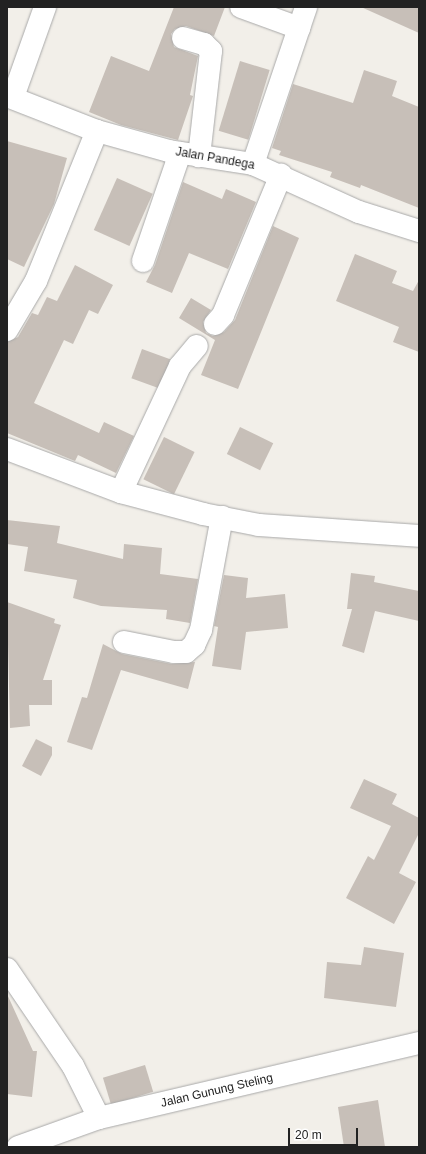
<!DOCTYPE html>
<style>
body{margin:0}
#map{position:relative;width:426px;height:1154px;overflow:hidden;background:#f2efe9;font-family:Helvetica,sans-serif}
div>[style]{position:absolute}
.building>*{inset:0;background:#c7bfb8;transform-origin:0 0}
.roads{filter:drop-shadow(0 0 1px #a9a9a9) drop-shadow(0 0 1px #a9a9a9)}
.minor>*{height:22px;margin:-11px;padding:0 11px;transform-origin:11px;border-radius:11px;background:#fff}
span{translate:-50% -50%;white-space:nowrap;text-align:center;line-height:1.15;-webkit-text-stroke:3px #fff;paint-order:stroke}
.street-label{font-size:12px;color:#222}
.frame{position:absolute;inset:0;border:8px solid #222;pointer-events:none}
.scale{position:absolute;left:288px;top:1128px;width:70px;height:18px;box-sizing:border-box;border:2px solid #222;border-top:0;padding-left:5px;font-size:12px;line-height:14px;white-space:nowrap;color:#222;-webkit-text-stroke:3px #fff;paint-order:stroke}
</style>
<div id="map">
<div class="building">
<div style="clip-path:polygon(174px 7px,225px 7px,214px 36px,186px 26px,175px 29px,171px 34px,174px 47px,198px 56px,190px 95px,193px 96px,178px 140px,121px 125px,89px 112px,111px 56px,149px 71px)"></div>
<div style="clip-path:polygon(361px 7px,419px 7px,419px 33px)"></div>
<div style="left:240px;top:61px;width:31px;height:73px;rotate:17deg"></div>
<div style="clip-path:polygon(364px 70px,397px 81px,392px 96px,419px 107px,419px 208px,361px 185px,360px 188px,330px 177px,332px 172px,279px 155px,281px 151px,272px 148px,293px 84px,353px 103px)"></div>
<div style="clip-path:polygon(7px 141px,67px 158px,54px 204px,24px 267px,7px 259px)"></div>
<div style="left:117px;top:178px;width:39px;height:57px;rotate:24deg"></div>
<div style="clip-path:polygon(183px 182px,222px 199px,226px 189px,256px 202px,228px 269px,189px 253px,172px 293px,146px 282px,155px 265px)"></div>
<div style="clip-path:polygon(273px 226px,299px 238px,238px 389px,201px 375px,215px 340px,179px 318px,191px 298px,211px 310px,203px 322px,206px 333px,213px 336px,224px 332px,235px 320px)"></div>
<div style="clip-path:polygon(355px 254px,397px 271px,392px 283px,413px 291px,419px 280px,419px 352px,393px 342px,399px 327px,336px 301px)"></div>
<div style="clip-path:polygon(75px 265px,113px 285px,98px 314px,89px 310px,73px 344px,64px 340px,34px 403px,99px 433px,104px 422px,134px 436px,116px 473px,78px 455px,75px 461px,7px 433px,7px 342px,18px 337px,32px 313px,38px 315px,47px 297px,57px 301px)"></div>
<div style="left:142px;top:349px;width:30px;height:31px;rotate:20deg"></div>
<div style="left:240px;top:427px;width:37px;height:30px;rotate:26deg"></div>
<div style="left:164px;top:437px;width:34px;height:47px;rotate:26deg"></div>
<div style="clip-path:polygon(7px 520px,60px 526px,57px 543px,123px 559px,124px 544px,162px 548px,160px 574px,198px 579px,190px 623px,166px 619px,167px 610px,101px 606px,73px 598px,77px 580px,24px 571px,28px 547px,7px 544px)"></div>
<div style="clip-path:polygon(351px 573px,375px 576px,374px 582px,419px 591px,419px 621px,375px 611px,364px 653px,342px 646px,352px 609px,347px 609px)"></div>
<div style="clip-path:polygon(224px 575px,248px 578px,246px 598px,285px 594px,288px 628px,246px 632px,241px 670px,212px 666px,218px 627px,214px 626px)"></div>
<div style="clip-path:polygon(7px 602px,55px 619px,54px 623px,61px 625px,43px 680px,52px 680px,52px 705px,29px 705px,30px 726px,10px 728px)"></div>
<div style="clip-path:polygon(103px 644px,122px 654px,172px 664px,195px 662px,188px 689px,121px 670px,92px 750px,67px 742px,82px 697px,87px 698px)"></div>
<div style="clip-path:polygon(36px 739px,52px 747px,52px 755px,41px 776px,22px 766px)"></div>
<div style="clip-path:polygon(364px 779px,397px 794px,392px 804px,419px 818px,419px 833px,399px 873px,416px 882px,394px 924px,346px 898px,368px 856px,374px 860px,391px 826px,350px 808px)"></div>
<div style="clip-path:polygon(364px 947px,404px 953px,396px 1007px,324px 998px,327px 962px,361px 965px)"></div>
<div style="clip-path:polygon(7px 994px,33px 1051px,37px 1051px,32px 1097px,7px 1094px)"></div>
<div style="left:145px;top:1065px;width:28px;height:44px;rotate:73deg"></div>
<div style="clip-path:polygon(378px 1100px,385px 1147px,344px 1147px,338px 1107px)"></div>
</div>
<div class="roads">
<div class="minor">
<div style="left:241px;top:7px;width:62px;rotate:19.9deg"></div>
<div style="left:183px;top:38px;width:22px;rotate:16deg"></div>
<div style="left:204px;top:44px;width:10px;rotate:45deg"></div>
<div style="left:211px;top:51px;width:106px;rotate:96.5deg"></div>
<div style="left:7px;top:96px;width:97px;rotate:21.3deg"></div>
<div style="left:97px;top:131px;width:75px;rotate:15.5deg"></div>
<div style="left:169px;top:151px;width:85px;rotate:8.8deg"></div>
<div style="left:253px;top:164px;width:116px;rotate:24.4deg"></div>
<div style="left:359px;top:212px;width:63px;rotate:17.6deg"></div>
<div style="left:13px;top:97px;width:96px;rotate:-70.4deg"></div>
<div style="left:253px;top:164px;width:166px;rotate:-71.3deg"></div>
<div style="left:143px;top:261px;width:114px;rotate:-71.1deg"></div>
<div style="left:215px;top:324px;width:12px;rotate:-48deg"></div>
<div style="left:223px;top:315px;width:152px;rotate:-67.5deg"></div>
<div style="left:7px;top:330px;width:57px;rotate:-59.4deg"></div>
<div style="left:36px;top:281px;width:162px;rotate:-67.9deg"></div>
<div style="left:7px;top:449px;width:122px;rotate:20.7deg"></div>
<div style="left:121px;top:492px;width:85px;rotate:15deg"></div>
<div style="left:203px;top:514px;width:57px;rotate:11.1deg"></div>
<div style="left:259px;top:525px;width:160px;rotate:3.9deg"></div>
<div style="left:121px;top:492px;width:139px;rotate:-64.9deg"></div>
<div style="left:180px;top:366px;width:26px;rotate:-50deg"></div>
<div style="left:124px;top:642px;width:51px;rotate:11.3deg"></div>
<div style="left:174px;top:652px;width:12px"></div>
<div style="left:186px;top:652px;width:11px;rotate:-41deg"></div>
<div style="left:194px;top:645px;width:17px;rotate:-65deg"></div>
<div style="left:201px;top:630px;width:115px;rotate:-79.5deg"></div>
<div style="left:7px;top:969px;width:117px;rotate:55.8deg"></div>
<div style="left:73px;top:1066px;width:58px;rotate:63.4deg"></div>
<div style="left:18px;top:1147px;width:86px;rotate:-19.7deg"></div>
<div style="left:99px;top:1118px;width:329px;rotate:-13.2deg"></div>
</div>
</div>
<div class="street-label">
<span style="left:215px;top:159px;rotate:10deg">Jalan Pandega</span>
<span style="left:217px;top:1091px;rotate:-13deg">Jalan Gunung Steling</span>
</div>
<div class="frame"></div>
<div class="scale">20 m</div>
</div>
